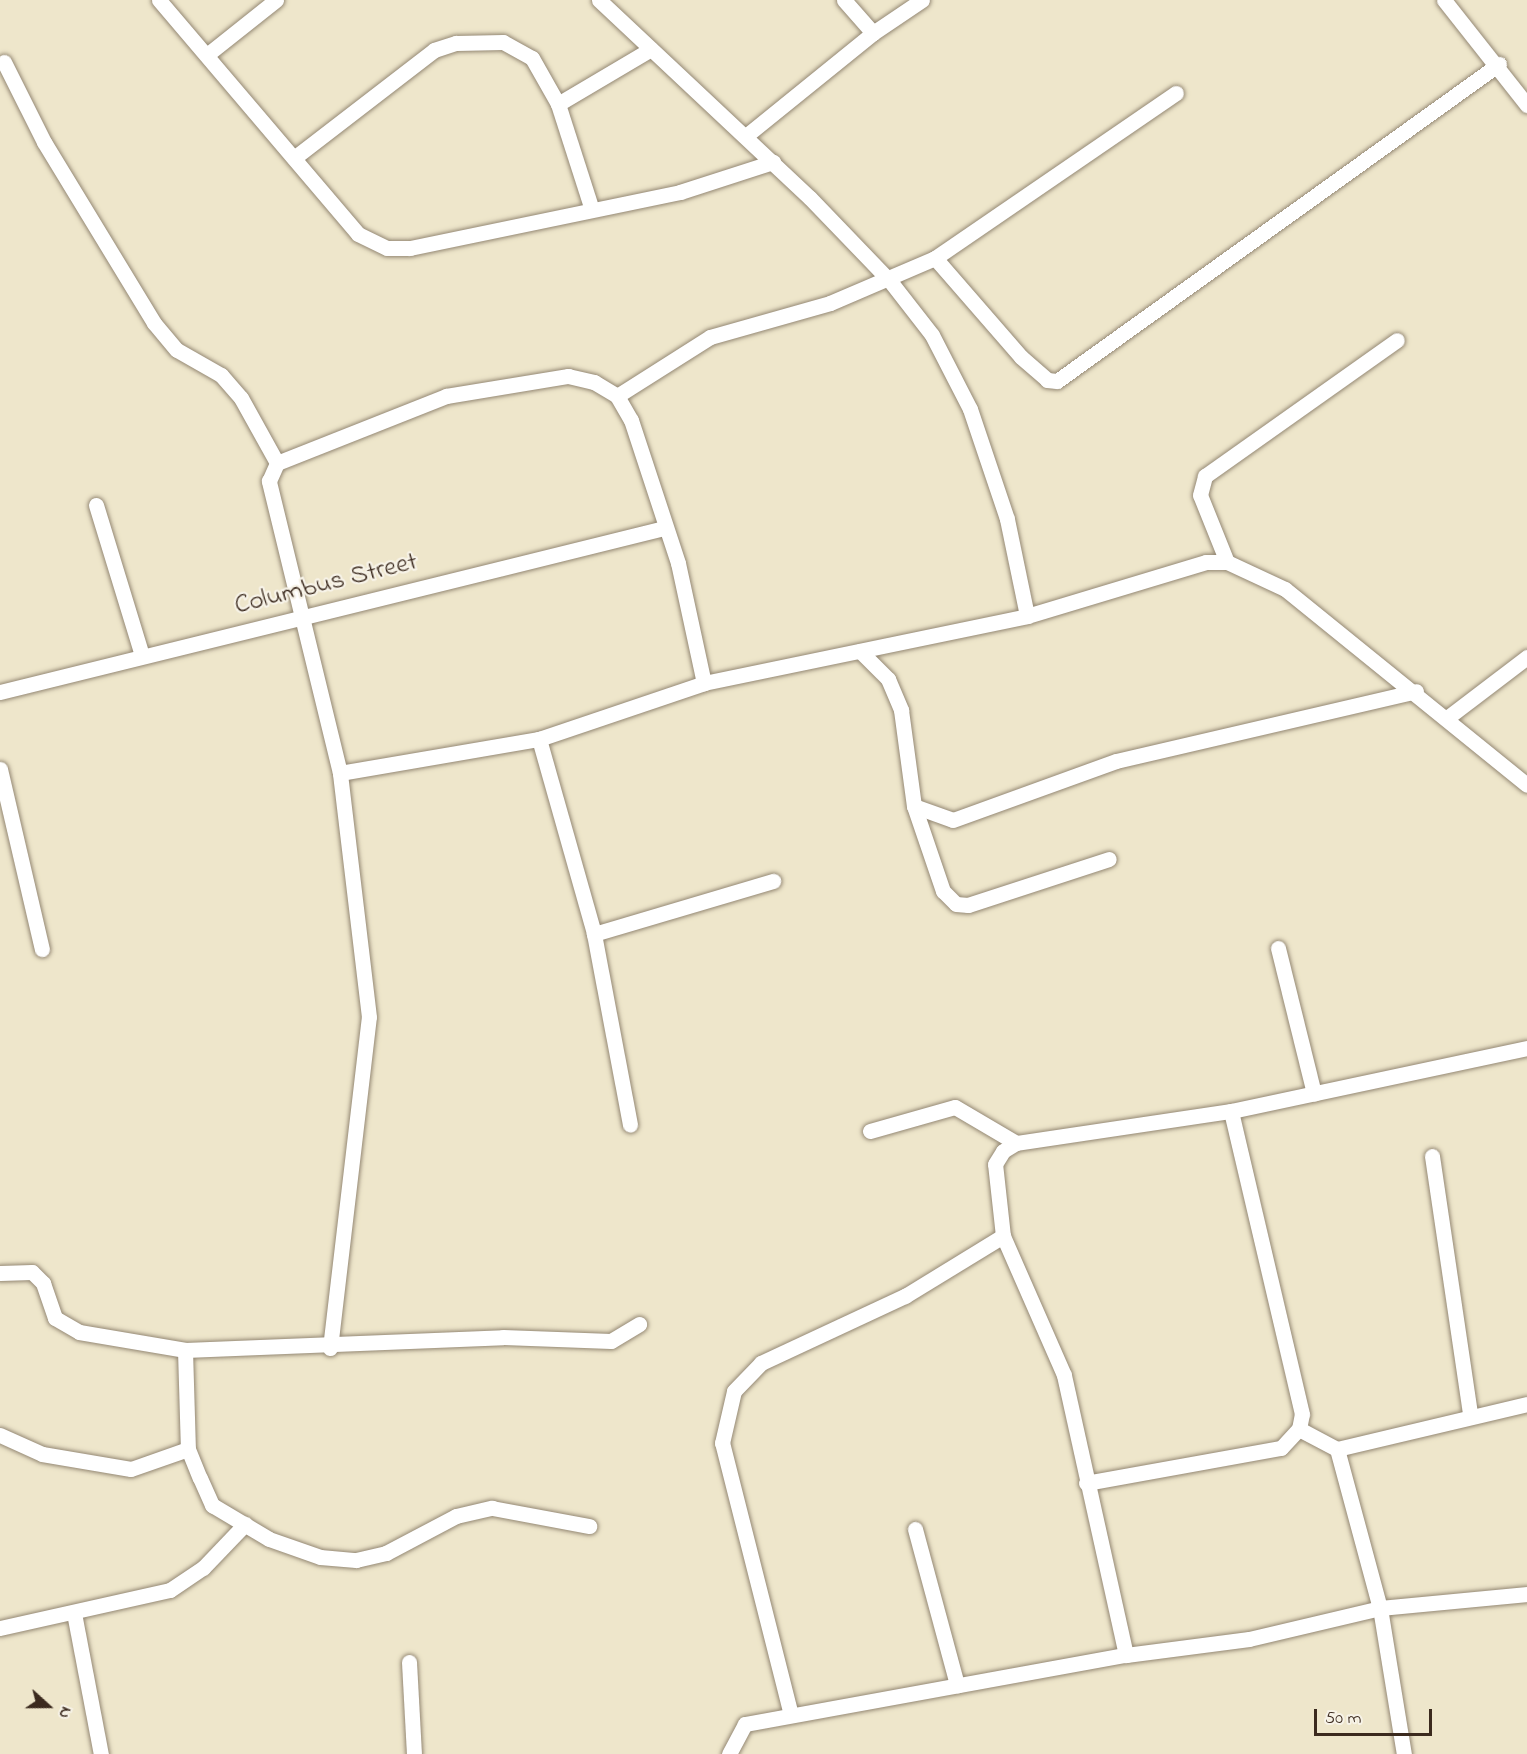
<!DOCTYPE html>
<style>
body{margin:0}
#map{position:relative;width:1527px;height:1754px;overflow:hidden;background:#eee6cb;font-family:"Indie Flower",sans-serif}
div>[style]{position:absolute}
.roads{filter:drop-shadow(0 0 2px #948874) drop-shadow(0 0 2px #948874)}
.minor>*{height:15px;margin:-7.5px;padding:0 7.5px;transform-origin:7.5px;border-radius:7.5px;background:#fff}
span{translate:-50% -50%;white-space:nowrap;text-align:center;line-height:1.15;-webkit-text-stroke:4.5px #f7f3e8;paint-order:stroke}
.street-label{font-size:27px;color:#3b2a1e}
.north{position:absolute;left:18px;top:1676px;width:60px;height:60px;-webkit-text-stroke:4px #f7f3e8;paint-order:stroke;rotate:111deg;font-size:16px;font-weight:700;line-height:24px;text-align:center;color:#3b2a1e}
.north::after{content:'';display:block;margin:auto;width:21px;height:27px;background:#3b2a1e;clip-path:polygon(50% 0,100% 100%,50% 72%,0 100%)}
.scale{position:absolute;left:1314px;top:1709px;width:118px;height:27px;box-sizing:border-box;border:3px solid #3b2a1e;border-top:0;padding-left:8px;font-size:18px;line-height:21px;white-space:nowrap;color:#3b2a1e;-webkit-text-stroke:4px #f7f3e8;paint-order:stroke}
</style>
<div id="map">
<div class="roads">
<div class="minor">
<div style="left:159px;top:0;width:307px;rotate:49.6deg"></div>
<div style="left:358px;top:234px;width:32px;rotate:26deg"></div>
<div style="left:387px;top:248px;width:23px"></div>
<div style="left:410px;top:248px;width:276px;rotate:-11.7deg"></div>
<div style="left:680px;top:192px;width:98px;rotate:-17.9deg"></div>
<div style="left:599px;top:0;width:289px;rotate:43.2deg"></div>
<div style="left:810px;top:198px;width:115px;rotate:46.1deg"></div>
<div style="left:890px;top:281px;width:68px;rotate:52.1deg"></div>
<div style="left:932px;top:335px;width:83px;rotate:62.8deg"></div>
<div style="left:970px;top:409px;width:116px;rotate:71.4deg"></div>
<div style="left:1007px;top:519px;width:99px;rotate:78.3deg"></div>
<div style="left:1444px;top:0;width:134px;rotate:51.7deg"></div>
<div style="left:873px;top:33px;width:59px;rotate:-34deg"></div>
<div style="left:208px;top:54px;width:87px;rotate:-38.5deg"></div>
<div style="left:4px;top:62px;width:89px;rotate:63.4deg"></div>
<div style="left:44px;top:142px;width:212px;rotate:58.7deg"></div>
<div style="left:154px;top:323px;width:35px;rotate:50deg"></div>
<div style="left:177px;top:350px;width:51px;rotate:29.6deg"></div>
<div style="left:221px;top:375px;width:30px;rotate:49deg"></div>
<div style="left:241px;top:398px;width:74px;rotate:61deg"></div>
<div style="left:558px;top:104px;width:108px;rotate:-30.6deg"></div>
<div style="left:747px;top:135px;width:162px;rotate:-39deg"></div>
<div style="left:873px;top:33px;width:44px;rotate:-131.3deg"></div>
<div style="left:294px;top:158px;width:177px;rotate:-37.6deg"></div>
<div style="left:434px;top:50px;width:23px;rotate:-18deg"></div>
<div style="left:456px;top:43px;width:47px;rotate:-1.2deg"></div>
<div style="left:503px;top:42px;width:33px;rotate:29deg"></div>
<div style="left:532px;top:58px;width:53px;rotate:60.5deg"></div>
<div style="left:558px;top:104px;width:108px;rotate:72.2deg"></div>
<div style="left:935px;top:258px;width:292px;rotate:-34.4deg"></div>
<div style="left:617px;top:396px;width:110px;rotate:-32.4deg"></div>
<div style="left:710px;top:337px;width:125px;rotate:-15.8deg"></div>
<div style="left:830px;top:303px;width:114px;rotate:-23.2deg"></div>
<div style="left:935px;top:258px;width:131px;rotate:49deg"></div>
<div style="left:1021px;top:357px;width:35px;rotate:41deg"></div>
<div style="left:1047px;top:380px;width:10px;rotate:6deg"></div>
<div style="left:1057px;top:381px;width:544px;rotate:-35.65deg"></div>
<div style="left:96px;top:505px;width:157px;rotate:73deg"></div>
<div style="left:1227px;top:562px;width:72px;rotate:-111.9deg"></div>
<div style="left:1200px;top:495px;width:20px;rotate:-75deg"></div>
<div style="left:1205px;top:476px;width:235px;rotate:-35.3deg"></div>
<div style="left:860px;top:651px;width:40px;rotate:45deg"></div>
<div style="left:888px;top:679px;width:34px;rotate:67deg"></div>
<div style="left:901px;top:710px;width:97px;rotate:82.3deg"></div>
<div style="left:914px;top:806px;width:90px;rotate:71.2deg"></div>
<div style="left:943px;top:891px;width:18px;rotate:45deg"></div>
<div style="left:956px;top:904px;width:12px;rotate:5deg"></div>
<div style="left:968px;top:905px;width:148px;rotate:-18.1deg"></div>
<div style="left:0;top:692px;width:684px;rotate:-13.87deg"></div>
<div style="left:1447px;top:718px;width:101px;rotate:-37.3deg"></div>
<div style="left:539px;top:739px;width:203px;rotate:74.2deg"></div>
<div style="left:594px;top:934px;width:194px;rotate:79.3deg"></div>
<div style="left:0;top:769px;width:185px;rotate:76.9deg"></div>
<div style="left:340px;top:773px;width:202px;rotate:-9.7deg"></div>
<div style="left:539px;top:739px;width:174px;rotate:-18.7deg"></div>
<div style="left:704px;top:683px;width:330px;rotate:-11.7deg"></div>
<div style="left:1027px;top:616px;width:187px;rotate:-16.8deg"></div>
<div style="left:1206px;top:562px;width:21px"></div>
<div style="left:1227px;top:562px;width:64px;rotate:25deg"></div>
<div style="left:1285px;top:589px;width:311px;rotate:39deg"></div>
<div style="left:914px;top:806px;width:41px;rotate:19.7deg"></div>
<div style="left:953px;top:820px;width:173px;rotate:-19.9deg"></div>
<div style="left:1116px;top:761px;width:308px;rotate:-13.1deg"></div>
<div style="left:594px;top:934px;width:187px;rotate:-16.5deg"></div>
<div style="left:1278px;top:948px;width:150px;rotate:76.1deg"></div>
<div style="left:870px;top:1131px;width:88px;rotate:-15.8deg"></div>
<div style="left:955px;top:1107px;width:71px;rotate:30.5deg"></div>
<div style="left:1432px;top:1156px;width:261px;rotate:81.6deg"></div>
<div style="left:0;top:1273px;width:32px;rotate:-2deg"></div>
<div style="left:32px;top:1272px;width:16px;rotate:45deg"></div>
<div style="left:43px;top:1283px;width:37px;rotate:71deg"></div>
<div style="left:55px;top:1318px;width:28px;rotate:30deg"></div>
<div style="left:79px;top:1332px;width:108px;rotate:9.6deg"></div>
<div style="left:185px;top:1350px;width:318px;rotate:-2.3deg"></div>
<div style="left:503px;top:1337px;width:108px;rotate:2.1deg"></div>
<div style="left:611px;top:1341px;width:33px;rotate:-31deg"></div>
<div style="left:330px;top:1348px;width:333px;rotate:-83.3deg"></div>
<div style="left:369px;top:1017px;width:246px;rotate:-96.8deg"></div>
<div style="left:340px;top:773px;width:301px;rotate:-103.7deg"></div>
<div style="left:269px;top:481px;width:20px;rotate:-66deg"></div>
<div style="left:277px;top:463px;width:182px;rotate:-21.6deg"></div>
<div style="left:446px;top:396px;width:124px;rotate:-9.3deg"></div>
<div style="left:568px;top:376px;width:27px;rotate:13deg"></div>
<div style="left:594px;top:382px;width:27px;rotate:31deg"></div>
<div style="left:617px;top:396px;width:28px;rotate:60deg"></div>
<div style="left:631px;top:420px;width:151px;rotate:71.8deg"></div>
<div style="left:678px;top:563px;width:123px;rotate:77.8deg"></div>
<div style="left:185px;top:1350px;width:99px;rotate:88.3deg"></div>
<div style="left:188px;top:1449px;width:31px;rotate:68deg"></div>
<div style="left:200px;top:1478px;width:30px;rotate:66deg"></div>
<div style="left:212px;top:1505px;width:66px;rotate:30.8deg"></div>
<div style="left:269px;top:1539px;width:54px;rotate:19.4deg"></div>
<div style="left:320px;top:1557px;width:36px;rotate:5deg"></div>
<div style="left:356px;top:1560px;width:31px;rotate:-13deg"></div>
<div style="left:386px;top:1553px;width:79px;rotate:-27.9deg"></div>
<div style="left:456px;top:1516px;width:37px;rotate:-13deg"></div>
<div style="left:492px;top:1508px;width:99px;rotate:10.5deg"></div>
<div style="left:1299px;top:1429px;width:43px;rotate:27.8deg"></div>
<div style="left:1337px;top:1449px;width:165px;rotate:74.9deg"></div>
<div style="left:1380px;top:1608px;width:148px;rotate:80.7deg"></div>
<div style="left:0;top:1435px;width:46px;rotate:24.3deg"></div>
<div style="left:42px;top:1454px;width:90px;rotate:9.6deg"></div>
<div style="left:131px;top:1469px;width:60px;rotate:-19.3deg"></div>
<div style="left:1337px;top:1449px;width:195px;rotate:-13.3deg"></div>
<div style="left:1086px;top:1483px;width:198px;rotate:-10.2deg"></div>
<div style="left:1281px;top:1448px;width:26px;rotate:-47deg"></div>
<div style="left:1299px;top:1429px;width:15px;rotate:-79deg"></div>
<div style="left:1302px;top:1414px;width:311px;rotate:-103.2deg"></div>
<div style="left:915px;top:1529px;width:162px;rotate:74.9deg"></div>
<div style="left:74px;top:1613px;width:144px;rotate:79.2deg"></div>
<div style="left:0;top:1628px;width:174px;rotate:-12.6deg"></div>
<div style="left:170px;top:1590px;width:40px;rotate:-34deg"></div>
<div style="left:203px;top:1568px;width:61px;rotate:-46.3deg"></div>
<div style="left:1126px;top:1655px;width:124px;rotate:-7.4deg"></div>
<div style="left:1249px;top:1639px;width:135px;rotate:-13.3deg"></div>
<div style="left:1380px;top:1608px;width:148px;rotate:-5.4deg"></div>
<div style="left:409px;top:1662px;width:92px;rotate:86.9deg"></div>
<div style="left:791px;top:1715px;width:281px;rotate:-104.2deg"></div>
<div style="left:722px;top:1443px;width:53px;rotate:-77deg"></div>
<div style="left:734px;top:1391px;width:39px;rotate:-46deg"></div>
<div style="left:761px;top:1363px;width:159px;rotate:-25deg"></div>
<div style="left:905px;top:1296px;width:115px;rotate:-31.5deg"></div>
<div style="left:729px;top:1754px;width:34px;rotate:-62deg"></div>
<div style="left:745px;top:1724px;width:387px;rotate:-10.3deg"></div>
<div style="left:1126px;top:1655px;width:287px;rotate:-102.5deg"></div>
<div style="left:1064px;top:1375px;width:152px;rotate:-113.7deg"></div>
<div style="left:1003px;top:1236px;width:72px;rotate:-96.3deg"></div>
<div style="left:995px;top:1164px;width:15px;rotate:-58deg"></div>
<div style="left:1003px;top:1151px;width:15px;rotate:-32deg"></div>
<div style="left:1016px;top:1143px;width:217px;rotate:-8.5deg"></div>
<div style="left:1231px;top:1111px;width:303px;rotate:-12deg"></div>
</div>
</div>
<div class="street-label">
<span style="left:326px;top:584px;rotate:-14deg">Columbus Street</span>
</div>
<div class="north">N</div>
<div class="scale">50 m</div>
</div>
